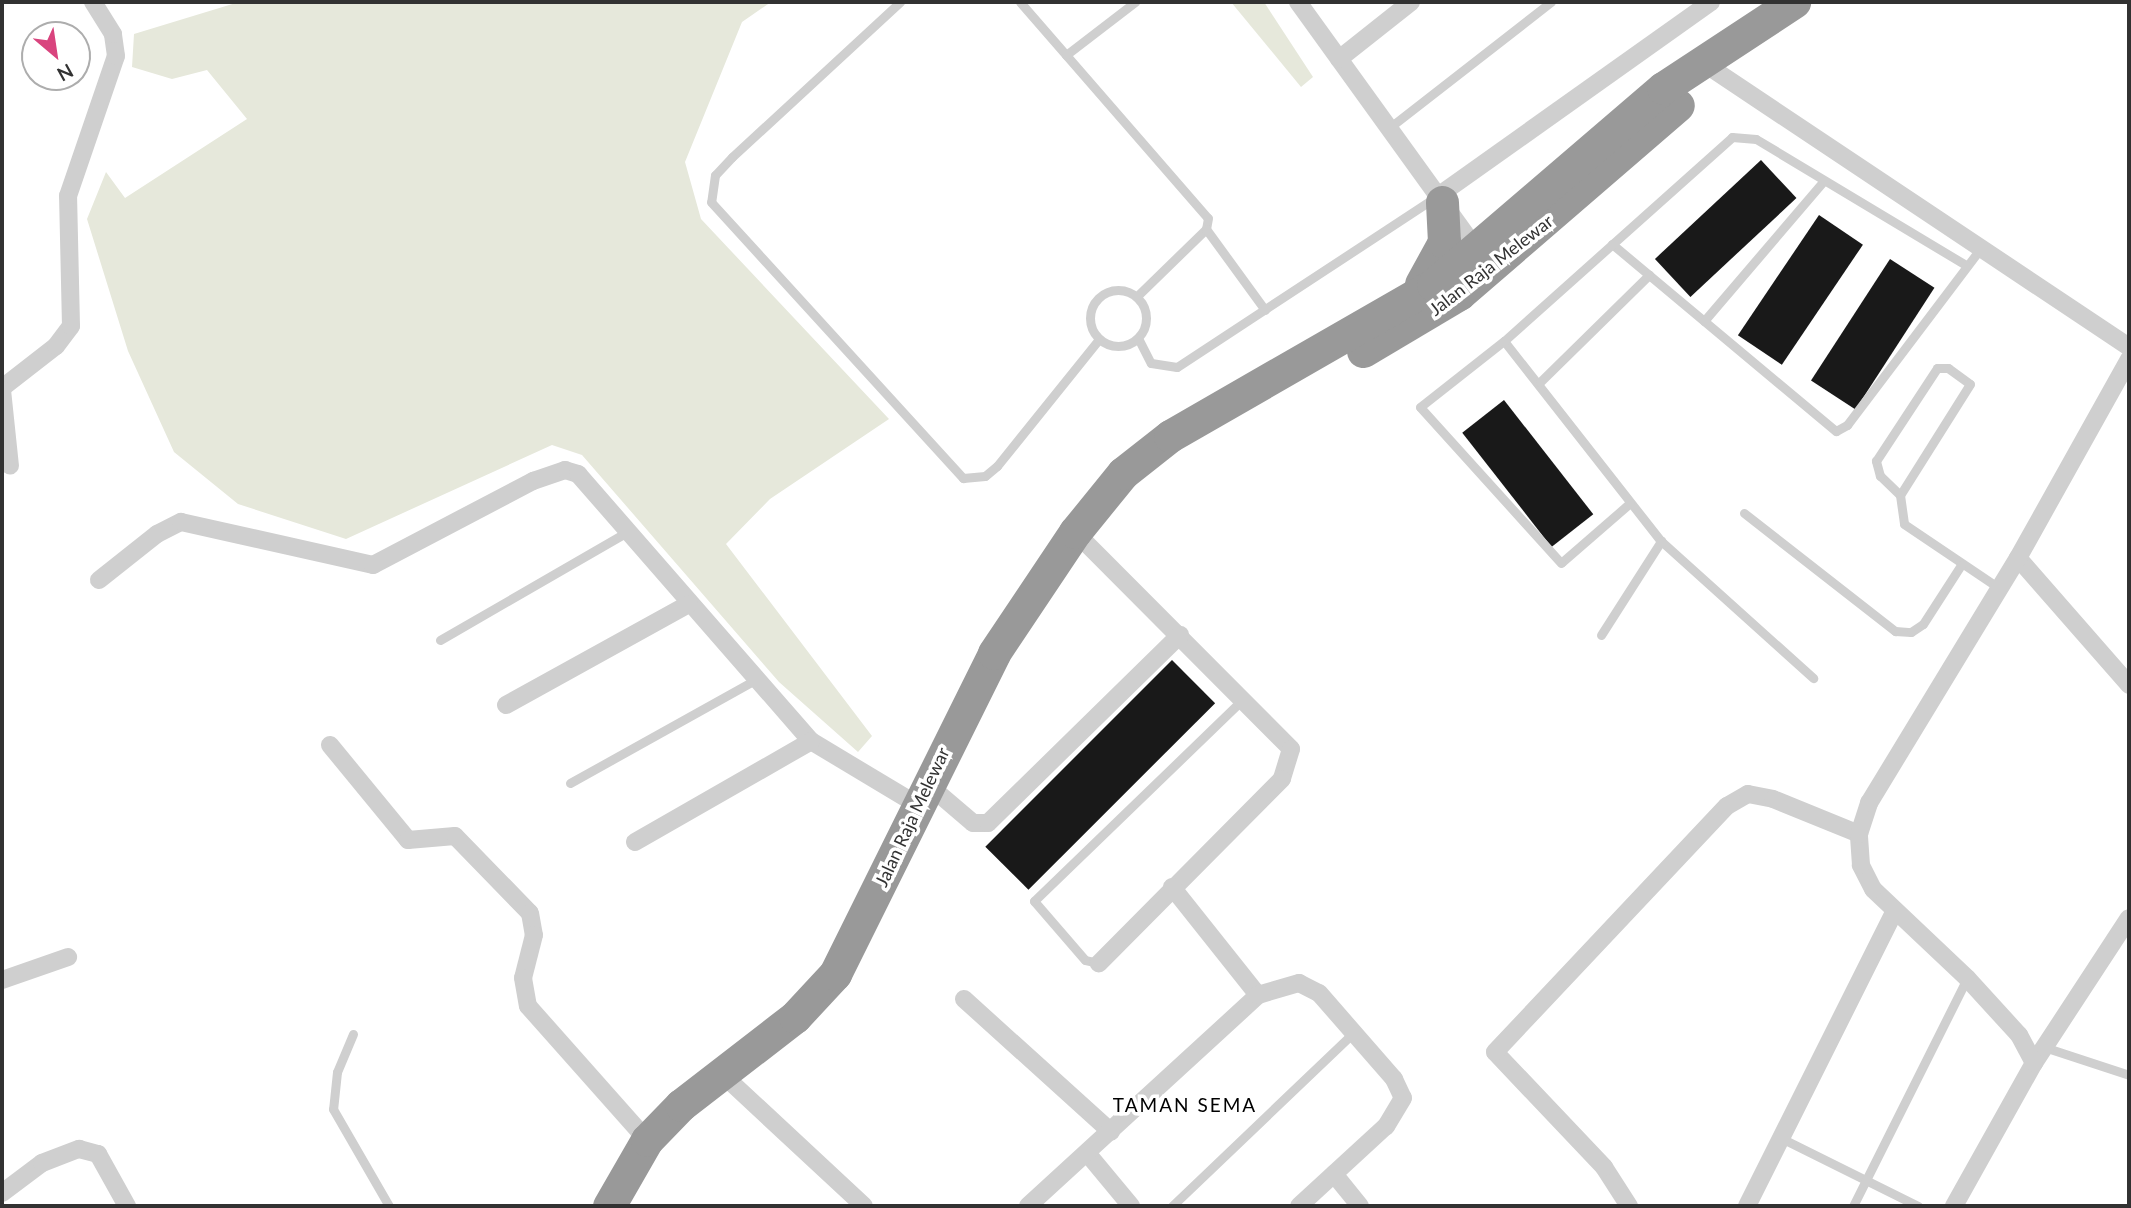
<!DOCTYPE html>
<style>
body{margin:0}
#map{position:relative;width:2131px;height:1208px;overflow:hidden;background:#fff;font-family:Lato,sans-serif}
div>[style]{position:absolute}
.green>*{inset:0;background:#e6e8db}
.building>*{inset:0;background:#191919;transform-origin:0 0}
.lane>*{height:9px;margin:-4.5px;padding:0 4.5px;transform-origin:4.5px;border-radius:4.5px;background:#cfcfcf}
.lane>.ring{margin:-4.5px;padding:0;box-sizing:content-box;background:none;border:9px solid #cfcfcf;border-radius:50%}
.street>*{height:18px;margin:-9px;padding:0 9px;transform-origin:9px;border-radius:9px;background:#cfcfcf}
.highway>*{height:33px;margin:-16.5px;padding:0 16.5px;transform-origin:16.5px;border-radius:16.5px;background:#999}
span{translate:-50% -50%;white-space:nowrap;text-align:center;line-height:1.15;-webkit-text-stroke:7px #fff;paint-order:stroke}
.street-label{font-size:18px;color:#323232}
.neighbourhood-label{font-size:19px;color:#000;letter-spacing:2px}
.frame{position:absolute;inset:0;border:4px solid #323232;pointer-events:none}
.north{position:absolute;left:21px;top:21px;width:70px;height:70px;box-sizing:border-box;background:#fff;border:2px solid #adadad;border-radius:50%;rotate:151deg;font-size:19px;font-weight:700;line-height:28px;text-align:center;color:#323232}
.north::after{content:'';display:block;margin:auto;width:24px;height:32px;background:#d9447e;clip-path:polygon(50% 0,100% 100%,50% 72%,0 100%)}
</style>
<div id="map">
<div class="green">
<div style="clip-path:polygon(239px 2px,771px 2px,742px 22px,685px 162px,701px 219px,889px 419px,770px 499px,726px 544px,872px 736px,858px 752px,779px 682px,582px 455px,552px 445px,346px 539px,238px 504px,174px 452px,128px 351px,87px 219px,106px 172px,125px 198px,247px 119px,207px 70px,172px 79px,132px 67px,134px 34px)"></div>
<div style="clip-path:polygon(1231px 2px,1264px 2px,1313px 77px,1301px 87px)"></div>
</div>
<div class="building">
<div style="left:1761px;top:160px;width:52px;height:145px;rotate:47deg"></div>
<div style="left:1819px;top:215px;width:53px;height:145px;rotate:34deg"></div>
<div style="left:1890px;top:259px;width:53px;height:145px;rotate:33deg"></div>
<div style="left:1504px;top:400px;width:145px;height:53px;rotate:52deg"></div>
<div style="left:1172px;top:660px;width:61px;height:264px;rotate:45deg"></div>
</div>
<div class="lane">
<div style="left:900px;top:2px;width:229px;rotate:137.3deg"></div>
<div style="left:732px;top:157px;width:25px;rotate:133deg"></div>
<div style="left:715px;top:175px;width:27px;rotate:98deg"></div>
<div style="left:711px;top:202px;width:374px;rotate:47.6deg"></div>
<div style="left:963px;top:478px;width:22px;rotate:-5deg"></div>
<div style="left:985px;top:476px;width:16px;rotate:-40deg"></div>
<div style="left:997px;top:466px;width:163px;rotate:-51.2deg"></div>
<div style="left:1020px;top:2px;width:286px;rotate:49deg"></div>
<div style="left:1208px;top:218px;width:11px;rotate:100deg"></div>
<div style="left:1206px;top:229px;width:96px;rotate:135.8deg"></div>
<div style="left:1066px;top:55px;width:87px;rotate:-37.5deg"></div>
<div style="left:1389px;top:128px;width:205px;rotate:-37.9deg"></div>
<div style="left:1206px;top:229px;width:100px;rotate:53.9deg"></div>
<div style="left:1612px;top:244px;width:292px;rotate:39.9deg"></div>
<div style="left:1836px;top:431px;width:13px;rotate:-29deg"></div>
<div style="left:1847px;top:425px;width:222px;rotate:-52.9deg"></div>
<div class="ring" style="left:1090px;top:290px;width:47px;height:47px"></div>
<div style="left:1704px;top:321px;width:182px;rotate:-49.5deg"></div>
<div style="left:1138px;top:338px;width:28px;rotate:63deg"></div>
<div style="left:1151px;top:363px;width:26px;rotate:9deg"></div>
<div style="left:1177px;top:367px;width:306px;rotate:-33.3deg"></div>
<div style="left:1504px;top:341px;width:254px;rotate:51.9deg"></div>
<div style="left:1661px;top:541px;width:205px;rotate:42deg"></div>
<div style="left:1540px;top:382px;width:153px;rotate:-44.5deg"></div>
<div style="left:1900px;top:495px;width:28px;rotate:-136deg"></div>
<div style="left:1880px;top:476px;width:16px;rotate:-105deg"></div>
<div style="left:1876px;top:461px;width:111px;rotate:-56.7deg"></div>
<div style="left:1937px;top:368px;width:11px"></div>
<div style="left:1948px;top:368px;width:27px;rotate:36deg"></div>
<div style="left:1970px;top:384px;width:131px;rotate:122.2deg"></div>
<div style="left:1900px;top:495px;width:29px;rotate:82deg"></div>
<div style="left:1904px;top:524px;width:115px;rotate:34deg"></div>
<div style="left:1630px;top:503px;width:91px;rotate:139deg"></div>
<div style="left:1561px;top:563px;width:210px;rotate:-132.1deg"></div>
<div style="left:1420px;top:407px;width:107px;rotate:-38.2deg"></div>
<div style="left:1504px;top:341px;width:306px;rotate:-41.8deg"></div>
<div style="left:1732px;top:137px;width:24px;rotate:5deg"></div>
<div style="left:1756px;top:139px;width:246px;rotate:31deg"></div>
<div style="left:1744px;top:513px;width:192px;rotate:38deg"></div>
<div style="left:1895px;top:631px;width:16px;rotate:4deg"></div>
<div style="left:1911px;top:632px;width:14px;rotate:-34deg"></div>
<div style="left:1923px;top:624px;width:70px;rotate:-57.2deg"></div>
<div style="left:1601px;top:635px;width:112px;rotate:-57.4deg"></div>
<div style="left:440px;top:640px;width:218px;rotate:-30deg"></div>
<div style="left:570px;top:783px;width:214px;rotate:-29.1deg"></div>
<div style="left:1099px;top:963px;width:14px;rotate:-168deg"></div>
<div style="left:1085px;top:960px;width:78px;rotate:-130.8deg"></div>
<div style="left:1034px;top:901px;width:291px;rotate:-44deg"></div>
<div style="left:353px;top:1034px;width:41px;rotate:112.8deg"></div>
<div style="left:337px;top:1072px;width:37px;rotate:96deg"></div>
<div style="left:333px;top:1109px;width:112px;rotate:60deg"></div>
<div style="left:2044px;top:1047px;width:89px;rotate:18.2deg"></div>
<div style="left:1781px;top:1138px;width:153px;rotate:26.4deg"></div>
<div style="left:1172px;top:1206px;width:252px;rotate:-43.7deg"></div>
<div style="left:1853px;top:1206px;width:255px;rotate:-63.4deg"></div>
</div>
<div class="street">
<div style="left:1298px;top:2px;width:304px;rotate:54.2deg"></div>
<div style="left:1339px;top:59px;width:92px;rotate:-38.4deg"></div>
<div style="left:1702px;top:62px;width:513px;rotate:33.72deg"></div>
<div style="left:1438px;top:196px;width:335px;rotate:-35.4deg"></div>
<div style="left:2px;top:388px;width:68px;rotate:-37.9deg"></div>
<div style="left:56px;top:346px;width:25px;rotate:-53deg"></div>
<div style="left:71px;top:326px;width:130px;rotate:-91.3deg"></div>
<div style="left:68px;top:196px;width:148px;rotate:-71.1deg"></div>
<div style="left:116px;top:56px;width:22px;rotate:-98deg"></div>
<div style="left:113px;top:34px;width:38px;rotate:-122deg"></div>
<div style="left:2px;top:390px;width:76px;rotate:84deg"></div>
<div style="left:1075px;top:532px;width:306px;rotate:45.1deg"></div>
<div style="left:1291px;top:749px;width:31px;rotate:107deg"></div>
<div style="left:1282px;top:779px;width:260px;rotate:134.8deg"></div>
<div style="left:2018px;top:558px;width:169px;rotate:48.8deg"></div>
<div style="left:99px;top:580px;width:74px;rotate:-38.4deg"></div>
<div style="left:157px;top:534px;width:27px;rotate:-27deg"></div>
<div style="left:181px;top:522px;width:197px;rotate:12.6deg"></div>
<div style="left:373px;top:565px;width:181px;rotate:-27.7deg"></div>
<div style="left:533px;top:481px;width:34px;rotate:-19deg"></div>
<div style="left:565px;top:470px;width:14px;rotate:17deg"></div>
<div style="left:578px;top:474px;width:354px;rotate:48.9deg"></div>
<div style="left:811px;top:741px;width:122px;rotate:31deg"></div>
<div style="left:506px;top:705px;width:209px;rotate:-28.9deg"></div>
<div style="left:330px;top:745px;width:123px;rotate:50.6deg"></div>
<div style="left:408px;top:840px;width:47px;rotate:-4.9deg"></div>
<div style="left:455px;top:836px;width:107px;rotate:45.8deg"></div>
<div style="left:530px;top:913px;width:22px;rotate:80deg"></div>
<div style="left:534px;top:935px;width:44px;rotate:104.3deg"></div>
<div style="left:523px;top:978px;width:28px;rotate:80deg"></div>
<div style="left:528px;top:1006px;width:179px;rotate:48.4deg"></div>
<div style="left:925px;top:782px;width:63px;rotate:40.5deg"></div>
<div style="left:973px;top:823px;width:15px"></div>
<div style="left:988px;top:823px;width:269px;rotate:-44.4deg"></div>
<div style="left:635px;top:842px;width:203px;rotate:-29.8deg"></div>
<div style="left:1172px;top:887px;width:138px;rotate:51.5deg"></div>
<div style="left:2px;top:980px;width:70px;rotate:-19.2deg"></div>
<div style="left:964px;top:999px;width:198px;rotate:42.1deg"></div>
<div style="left:2034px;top:1063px;width:173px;rotate:-56.8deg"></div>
<div style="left:721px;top:1073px;width:195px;rotate:42.9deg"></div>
<div style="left:1087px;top:1153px;width:69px;rotate:50.3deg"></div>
<div style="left:1334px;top:1174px;width:41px;rotate:50.9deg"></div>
<div style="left:2px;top:1193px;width:50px;rotate:-36.9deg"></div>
<div style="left:42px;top:1163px;width:40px;rotate:-21deg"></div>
<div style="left:79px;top:1149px;width:20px;rotate:15deg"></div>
<div style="left:98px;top:1154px;width:60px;rotate:60.9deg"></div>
<div style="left:1028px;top:1206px;width:312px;rotate:-42.5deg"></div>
<div style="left:1258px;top:995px;width:43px;rotate:-16.3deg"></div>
<div style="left:1299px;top:983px;width:22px;rotate:27deg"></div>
<div style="left:1319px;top:993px;width:114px;rotate:48.9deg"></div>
<div style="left:1394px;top:1079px;width:21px;rotate:65deg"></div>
<div style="left:1403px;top:1098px;width:33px;rotate:121deg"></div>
<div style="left:1386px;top:1126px;width:118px;rotate:137.4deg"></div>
<div style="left:1629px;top:1206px;width:46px;rotate:-122.7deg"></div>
<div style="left:1604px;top:1167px;width:158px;rotate:-133.5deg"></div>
<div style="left:1495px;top:1052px;width:338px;rotate:-46.7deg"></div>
<div style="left:1727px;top:806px;width:24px;rotate:-30deg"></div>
<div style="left:1748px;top:794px;width:25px;rotate:11deg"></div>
<div style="left:1773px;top:799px;width:93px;rotate:22.1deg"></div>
<div style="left:1747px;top:1206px;width:329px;rotate:-63.4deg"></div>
<div style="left:1954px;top:1206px;width:164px;rotate:-60.8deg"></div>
<div style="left:2034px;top:1063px;width:32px;rotate:-118deg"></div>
<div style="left:2019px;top:1035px;width:77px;rotate:-132.4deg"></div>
<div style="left:1967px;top:978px;width:129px;rotate:-136.6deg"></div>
<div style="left:1873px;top:889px;width:27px;rotate:-117deg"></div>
<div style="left:1861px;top:865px;width:31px;rotate:-94deg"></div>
<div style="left:1859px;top:834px;width:33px;rotate:-72deg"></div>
<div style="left:1869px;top:803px;width:287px;rotate:-58.7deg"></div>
<div style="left:2018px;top:558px;width:228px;rotate:-60.8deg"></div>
</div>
<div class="highway">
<div style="left:1421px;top:284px;width:48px;rotate:-61.3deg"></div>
<div style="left:1444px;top:242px;width:40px;rotate:-92.9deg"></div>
<div style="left:1363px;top:351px;width:112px;rotate:-30.7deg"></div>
<div style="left:1459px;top:294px;width:289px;rotate:-40.8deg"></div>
<div style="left:609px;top:1206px;width:76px;rotate:-60.1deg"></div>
<div style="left:647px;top:1140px;width:49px;rotate:-45.8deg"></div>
<div style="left:681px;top:1105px;width:144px;rotate:-37.7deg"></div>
<div style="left:795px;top:1017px;width:59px;rotate:-47.1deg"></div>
<div style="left:835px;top:974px;width:358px;rotate:-63.6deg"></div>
<div style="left:994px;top:653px;width:146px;rotate:-56.2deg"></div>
<div style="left:1075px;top:532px;width:76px;rotate:-50.9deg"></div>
<div style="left:1123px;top:473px;width:60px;rotate:-38.2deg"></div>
<div style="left:1170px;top:436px;width:303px;rotate:-29.9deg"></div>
<div style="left:1433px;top:285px;width:303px;rotate:-40.6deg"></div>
<div style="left:1663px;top:88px;width:157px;rotate:-33.3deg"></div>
</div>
<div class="street-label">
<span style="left:1491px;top:265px;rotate:-38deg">Jalan Raja Melewar</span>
<span style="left:912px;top:817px;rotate:-65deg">Jalan Raja Melewar</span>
</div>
<div class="neighbourhood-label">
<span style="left:1185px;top:1105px">TAMAN SEMA</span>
</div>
<div class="frame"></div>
<div class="north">N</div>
</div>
